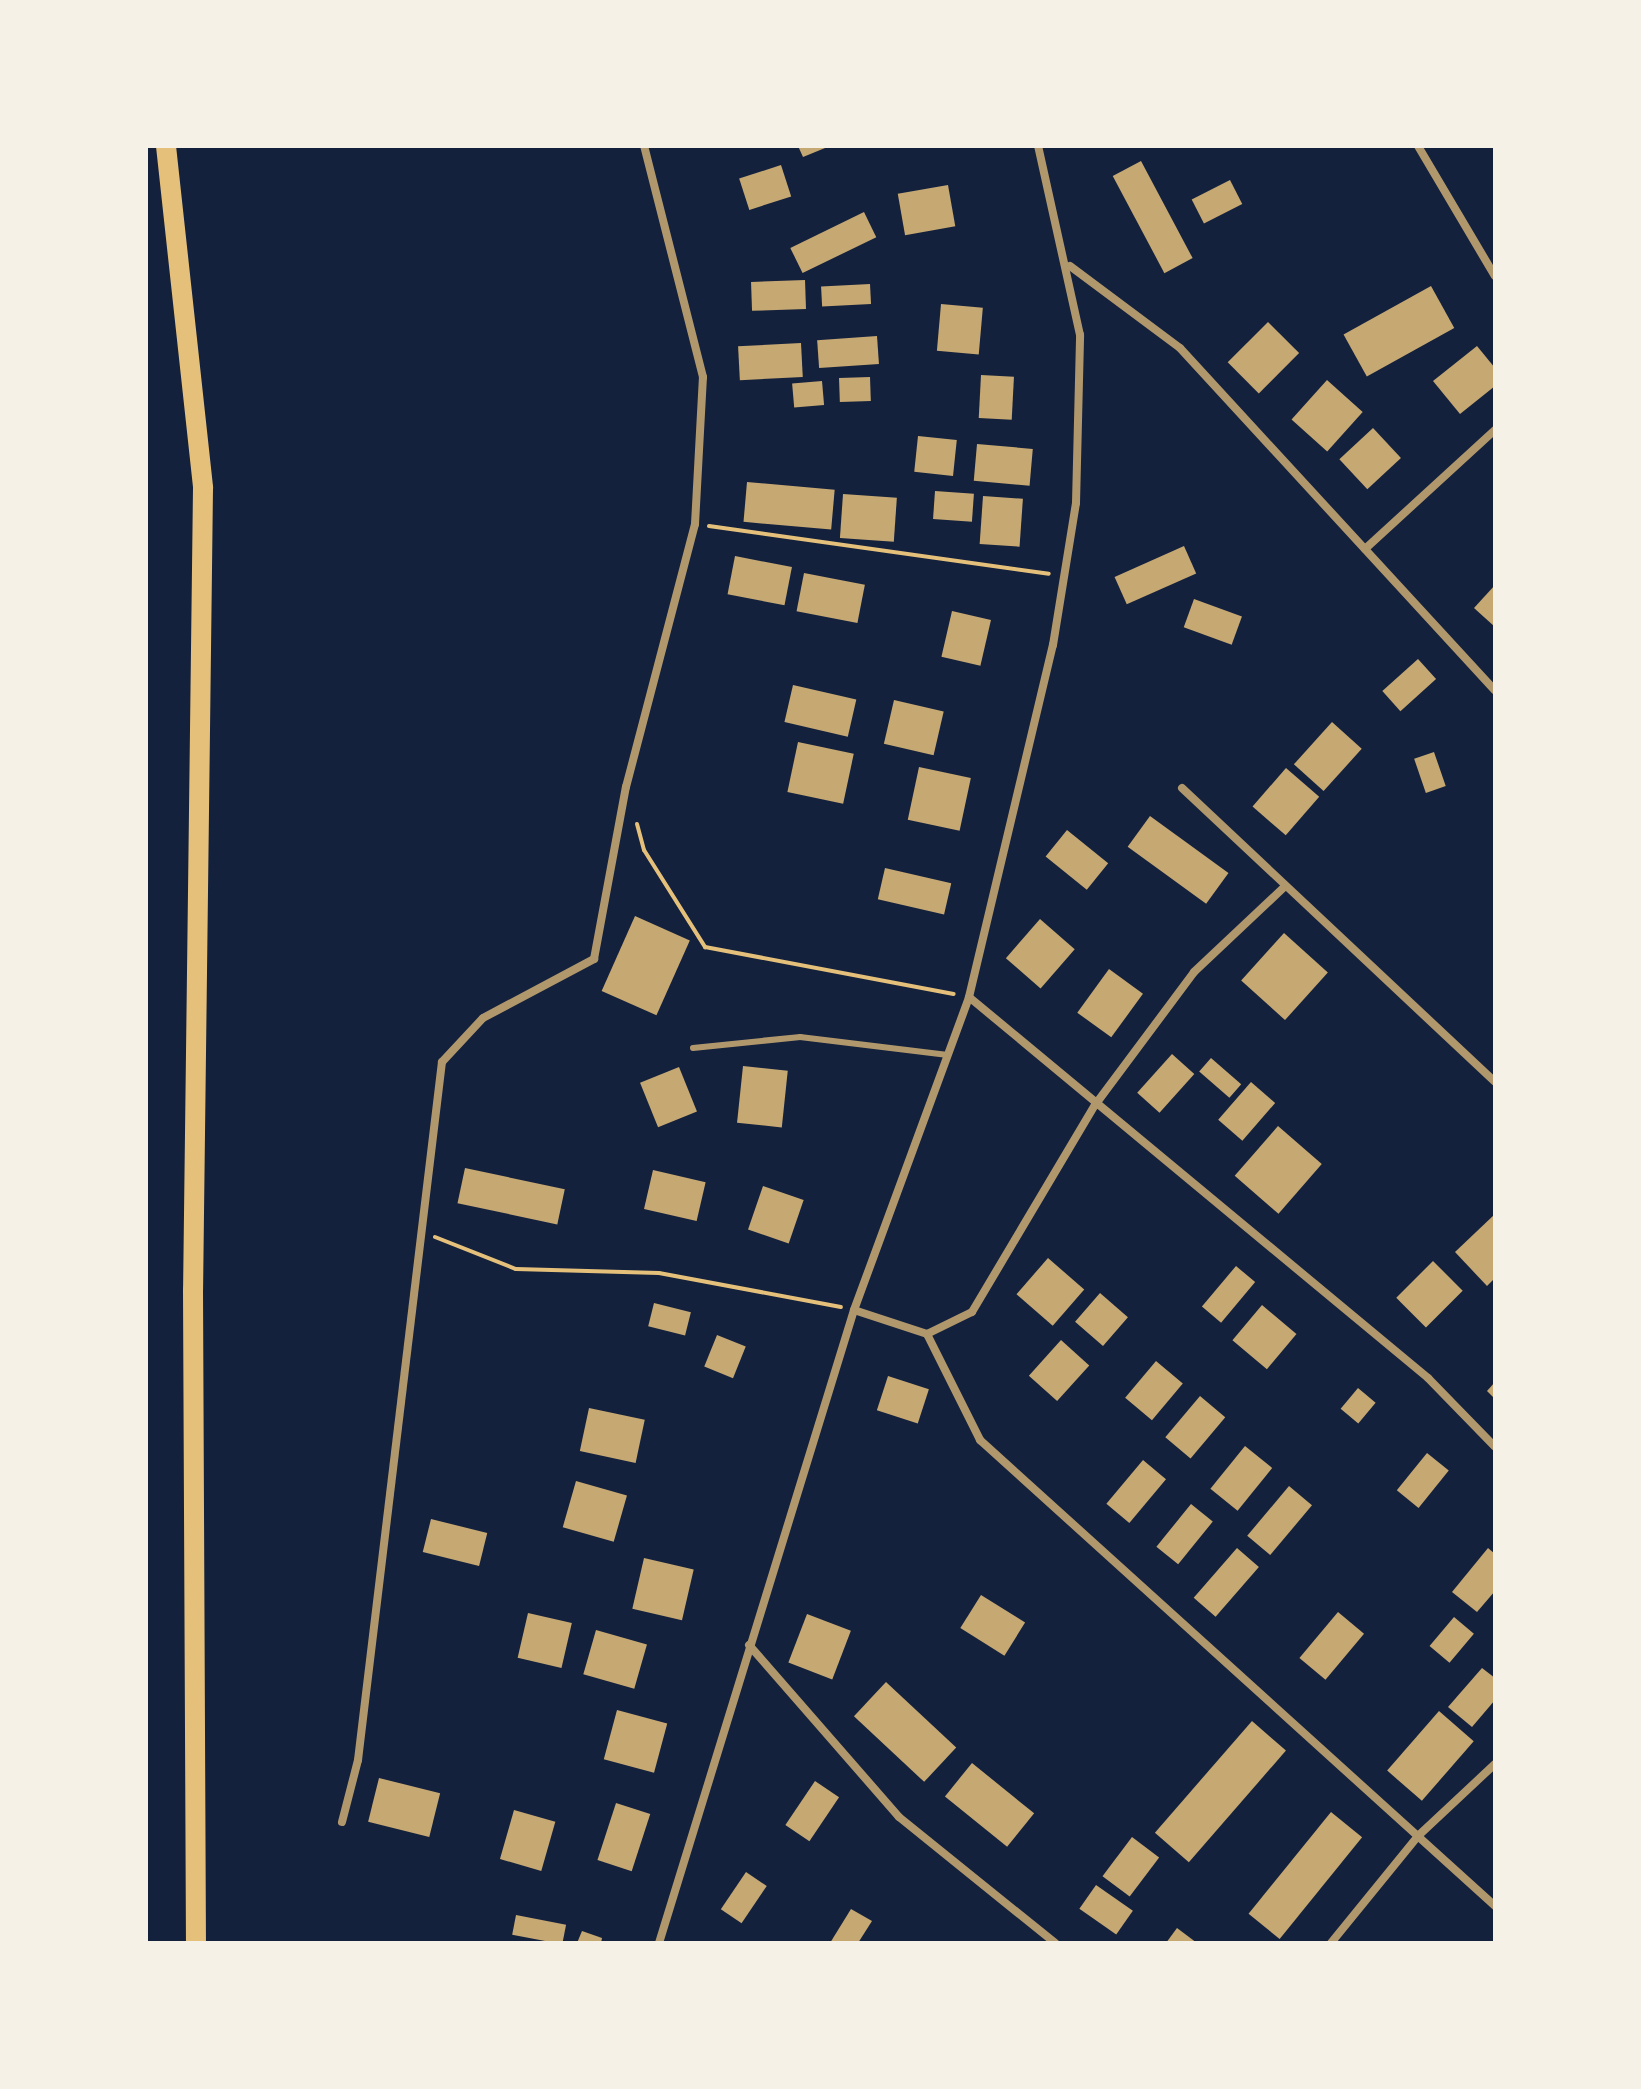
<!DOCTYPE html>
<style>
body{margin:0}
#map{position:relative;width:1641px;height:2089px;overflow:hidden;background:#14213d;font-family:"Exo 2",sans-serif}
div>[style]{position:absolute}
.building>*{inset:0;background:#c6a872;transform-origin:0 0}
.path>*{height:4px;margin:-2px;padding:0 2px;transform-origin:2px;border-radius:2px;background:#e5c07b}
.service>*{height:6px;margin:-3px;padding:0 3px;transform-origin:3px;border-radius:3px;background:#b1986c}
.minor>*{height:8px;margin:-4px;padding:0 4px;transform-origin:4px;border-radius:4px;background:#b1986c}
.trunk>*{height:20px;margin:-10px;padding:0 10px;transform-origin:10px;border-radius:10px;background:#e5c07b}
span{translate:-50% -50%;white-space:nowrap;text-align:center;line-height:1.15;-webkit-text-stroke:8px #f6f1e7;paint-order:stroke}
.frame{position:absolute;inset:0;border:148px solid #f6f1e7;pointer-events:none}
</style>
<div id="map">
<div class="building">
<div style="clip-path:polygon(798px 146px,830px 146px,803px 157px)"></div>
<div style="left:1141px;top:161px;width:110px;height:32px;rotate:62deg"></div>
<div style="left:781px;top:165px;width:33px;height:44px;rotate:72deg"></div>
<div style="left:1230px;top:180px;width:27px;height:43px;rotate:63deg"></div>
<div style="left:948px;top:185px;width:42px;height:51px;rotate:80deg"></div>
<div style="left:864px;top:212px;width:28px;height:82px;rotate:64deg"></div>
<div style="left:805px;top:280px;width:29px;height:54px;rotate:88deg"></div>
<div style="left:870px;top:284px;width:20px;height:49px;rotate:87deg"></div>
<div style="left:1431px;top:286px;width:48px;height:100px;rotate:61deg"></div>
<div style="left:941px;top:304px;width:42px;height:47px;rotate:5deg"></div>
<div style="left:1268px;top:322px;width:44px;height:57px;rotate:45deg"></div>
<div style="left:877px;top:336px;width:28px;height:60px;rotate:86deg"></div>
<div style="left:801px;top:343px;width:34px;height:63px;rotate:87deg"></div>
<div style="clip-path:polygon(1477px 346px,1495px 368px,1495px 386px,1460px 414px,1433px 381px)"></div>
<div style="left:981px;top:375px;width:33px;height:43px;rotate:3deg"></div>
<div style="left:870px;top:377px;width:24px;height:31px;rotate:88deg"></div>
<div style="left:1327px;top:380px;width:48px;height:53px;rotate:42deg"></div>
<div style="left:822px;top:381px;width:24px;height:30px;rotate:85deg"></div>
<div style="left:1373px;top:428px;width:41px;height:46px;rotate:47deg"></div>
<div style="left:918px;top:436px;width:39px;height:36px;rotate:6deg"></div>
<div style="left:977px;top:444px;width:56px;height:37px;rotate:5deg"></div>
<div style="left:747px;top:482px;width:88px;height:40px;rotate:5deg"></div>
<div style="left:935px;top:491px;width:39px;height:28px;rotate:4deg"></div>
<div style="left:843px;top:494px;width:54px;height:44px;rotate:4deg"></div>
<div style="left:983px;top:496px;width:40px;height:48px;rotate:4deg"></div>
<div style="left:1184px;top:546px;width:30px;height:76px;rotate:66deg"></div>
<div style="left:735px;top:556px;width:58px;height:39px;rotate:11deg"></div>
<div style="left:804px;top:573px;width:62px;height:39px;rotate:11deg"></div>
<div style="clip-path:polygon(1495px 585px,1495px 627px,1474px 608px)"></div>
<div style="left:1194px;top:599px;width:51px;height:30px;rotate:20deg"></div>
<div style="left:952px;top:611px;width:40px;height:47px;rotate:13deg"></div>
<div style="left:1418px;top:659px;width:27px;height:48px;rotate:48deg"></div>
<div style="left:793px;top:685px;width:65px;height:38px;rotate:13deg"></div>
<div style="left:894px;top:700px;width:51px;height:45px;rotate:13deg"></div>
<div style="left:1332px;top:722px;width:40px;height:57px;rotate:42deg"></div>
<div style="left:798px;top:742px;width:57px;height:51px;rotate:12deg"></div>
<div style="left:1434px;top:752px;width:36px;height:21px;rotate:71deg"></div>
<div style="left:919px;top:767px;width:53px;height:54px;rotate:12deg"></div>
<div style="left:1286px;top:768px;width:44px;height:51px;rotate:41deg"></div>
<div style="left:1150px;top:816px;width:97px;height:38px;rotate:36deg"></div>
<div style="left:1067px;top:830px;width:53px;height:34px;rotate:39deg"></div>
<div style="left:885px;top:868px;width:68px;height:32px;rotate:13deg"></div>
<div style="left:635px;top:916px;width:60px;height:82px;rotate:24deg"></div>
<div style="left:1040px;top:919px;width:46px;height:52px;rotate:41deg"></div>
<div style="left:1284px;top:933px;width:59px;height:64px;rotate:42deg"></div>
<div style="left:1109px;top:969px;width:42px;height:54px;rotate:36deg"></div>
<div style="left:1172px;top:1054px;width:30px;height:52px;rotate:42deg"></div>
<div style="left:1211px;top:1058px;width:40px;height:18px;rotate:41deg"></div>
<div style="left:743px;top:1066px;width:45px;height:57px;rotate:6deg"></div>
<div style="left:679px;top:1067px;width:48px;height:42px;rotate:68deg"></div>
<div style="left:1251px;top:1082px;width:32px;height:50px;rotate:41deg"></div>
<div style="left:1278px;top:1126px;width:58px;height:66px;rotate:41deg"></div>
<div style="left:465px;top:1168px;width:102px;height:36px;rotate:12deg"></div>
<div style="left:653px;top:1170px;width:54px;height:40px;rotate:13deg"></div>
<div style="left:763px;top:1186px;width:43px;height:46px;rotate:19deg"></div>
<div style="clip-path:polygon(1495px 1214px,1495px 1278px,1487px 1286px,1455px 1252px)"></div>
<div style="left:1048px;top:1258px;width:48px;height:48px;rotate:41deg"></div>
<div style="left:1433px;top:1261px;width:42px;height:52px;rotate:45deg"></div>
<div style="left:1236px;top:1266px;width:25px;height:53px;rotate:40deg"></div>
<div style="left:1100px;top:1293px;width:37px;height:38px;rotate:41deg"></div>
<div style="left:654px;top:1303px;width:38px;height:24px;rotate:14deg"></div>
<div style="left:1262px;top:1305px;width:45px;height:46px;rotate:40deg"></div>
<div style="left:717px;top:1335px;width:31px;height:34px;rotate:22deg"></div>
<div style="left:1061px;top:1340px;width:38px;height:48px;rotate:42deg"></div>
<div style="left:1156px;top:1361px;width:35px;height:48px;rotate:40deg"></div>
<div style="left:888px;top:1376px;width:43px;height:36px;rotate:18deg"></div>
<div style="clip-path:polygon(1495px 1382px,1495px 1399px,1487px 1391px)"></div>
<div style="left:1358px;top:1388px;width:23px;height:27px;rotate:40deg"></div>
<div style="left:1200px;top:1396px;width:33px;height:54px;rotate:40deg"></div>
<div style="left:589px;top:1408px;width:57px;height:44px;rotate:12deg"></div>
<div style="left:1245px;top:1446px;width:35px;height:55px;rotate:39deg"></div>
<div style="left:1427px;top:1453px;width:28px;height:48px;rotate:39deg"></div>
<div style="left:1143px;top:1460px;width:30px;height:57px;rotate:40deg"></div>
<div style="left:576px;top:1481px;width:53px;height:48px;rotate:16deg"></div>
<div style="left:1289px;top:1486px;width:30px;height:65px;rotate:40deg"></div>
<div style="left:1191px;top:1504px;width:28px;height:55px;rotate:39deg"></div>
<div style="left:431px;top:1519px;width:58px;height:34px;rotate:14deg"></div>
<div style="left:1237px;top:1548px;width:29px;height:66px;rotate:41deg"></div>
<div style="clip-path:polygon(1488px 1548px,1495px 1554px,1495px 1591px,1477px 1612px,1452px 1592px)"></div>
<div style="left:644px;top:1558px;width:51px;height:52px;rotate:13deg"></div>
<div style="left:981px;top:1595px;width:52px;height:39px;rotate:32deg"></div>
<div style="left:1338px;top:1612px;width:34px;height:60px;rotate:40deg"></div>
<div style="left:528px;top:1613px;width:45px;height:46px;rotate:13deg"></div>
<div style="left:807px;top:1614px;width:47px;height:52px;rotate:21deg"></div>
<div style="left:1454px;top:1617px;width:26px;height:38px;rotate:40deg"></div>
<div style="left:596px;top:1630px;width:53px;height:46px;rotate:16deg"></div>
<div style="clip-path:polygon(1482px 1668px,1495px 1678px,1495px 1700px,1472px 1727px,1448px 1707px)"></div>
<div style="left:886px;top:1682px;width:96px;height:47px;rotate:43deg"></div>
<div style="left:617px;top:1710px;width:52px;height:51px;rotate:15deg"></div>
<div style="left:1439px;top:1711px;width:46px;height:79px;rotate:41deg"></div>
<div style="left:1252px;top:1721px;width:45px;height:148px;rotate:41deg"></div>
<div style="left:972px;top:1763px;width:80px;height:43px;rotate:39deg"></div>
<div style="left:379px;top:1778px;width:63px;height:45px;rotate:14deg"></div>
<div style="left:815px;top:1781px;width:29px;height:53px;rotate:34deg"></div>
<div style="left:616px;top:1803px;width:36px;height:60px;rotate:18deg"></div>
<div style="left:514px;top:1810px;width:43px;height:51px;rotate:16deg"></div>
<div style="left:1331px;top:1812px;width:40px;height:131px;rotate:39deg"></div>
<div style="left:1132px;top:1837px;width:34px;height:49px;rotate:37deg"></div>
<div style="left:746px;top:1872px;width:25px;height:45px;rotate:34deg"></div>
<div style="left:1096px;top:1885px;width:45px;height:29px;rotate:35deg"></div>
<div style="clip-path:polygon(851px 1909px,872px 1921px,858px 1943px,830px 1943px)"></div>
<div style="left:516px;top:1915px;width:51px;height:20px;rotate:11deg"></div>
<div style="clip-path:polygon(1177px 1928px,1197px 1943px,1166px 1943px)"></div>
<div style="clip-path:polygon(582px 1931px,602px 1938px,601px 1943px,577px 1943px)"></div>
</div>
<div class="path">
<div style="left:709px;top:526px;width:343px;rotate:8deg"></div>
<div style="left:637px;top:824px;width:27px;rotate:75deg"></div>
<div style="left:644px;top:850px;width:115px;rotate:57.8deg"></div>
<div style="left:705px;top:947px;width:253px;rotate:10.7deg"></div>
<div style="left:435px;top:1237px;width:87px;rotate:21.6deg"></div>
<div style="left:516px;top:1269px;width:143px;rotate:1.6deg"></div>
<div style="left:659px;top:1273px;width:185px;rotate:10.6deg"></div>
</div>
<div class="service">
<div style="left:693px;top:1048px;width:108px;rotate:-5.9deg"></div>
<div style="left:800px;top:1037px;width:149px;rotate:6.9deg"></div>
</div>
<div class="minor">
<div style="left:1418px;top:146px;width:151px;rotate:59.4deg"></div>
<div style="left:1070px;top:266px;width:137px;rotate:36.7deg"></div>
<div style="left:1180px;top:348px;width:465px;rotate:47.4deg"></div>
<div style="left:1365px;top:549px;width:176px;rotate:-42.5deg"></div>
<div style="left:1182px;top:788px;width:429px;rotate:43.2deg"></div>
<div style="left:969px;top:997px;width:597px;rotate:39.69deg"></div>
<div style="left:1428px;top:1378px;width:96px;rotate:45.8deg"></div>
<div style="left:854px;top:1310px;width:77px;rotate:18.2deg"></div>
<div style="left:927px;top:1334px;width:50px;rotate:-26.1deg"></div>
<div style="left:972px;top:1312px;width:241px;rotate:-59.3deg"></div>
<div style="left:1095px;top:1105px;width:166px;rotate:-53.3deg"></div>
<div style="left:1194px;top:972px;width:122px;rotate:-43.3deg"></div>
<div style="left:927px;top:1334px;width:119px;rotate:63.4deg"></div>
<div style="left:980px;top:1440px;width:695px;rotate:42.14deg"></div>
<div style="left:749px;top:1645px;width:228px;rotate:48.9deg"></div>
<div style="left:899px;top:1817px;width:201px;rotate:38.9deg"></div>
<div style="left:342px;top:1822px;width:64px;rotate:-75.5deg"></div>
<div style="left:358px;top:1760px;width:703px;rotate:-83.14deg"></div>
<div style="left:442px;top:1062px;width:60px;rotate:-47deg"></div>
<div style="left:483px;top:1018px;width:126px;rotate:-28deg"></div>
<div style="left:594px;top:959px;width:175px;rotate:-79.5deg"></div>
<div style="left:626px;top:787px;width:272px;rotate:-75.3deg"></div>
<div style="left:695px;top:524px;width:147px;rotate:-86.9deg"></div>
<div style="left:703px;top:377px;width:238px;rotate:-104.3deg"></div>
<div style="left:659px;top:1943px;width:662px;rotate:-72.88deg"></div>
<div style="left:854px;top:1310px;width:333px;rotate:-69.8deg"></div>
<div style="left:969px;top:997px;width:362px;rotate:-76.6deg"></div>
<div style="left:1053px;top:645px;width:144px;rotate:-80.8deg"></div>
<div style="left:1076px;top:503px;width:168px;rotate:-88.6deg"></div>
<div style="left:1080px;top:335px;width:194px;rotate:-102.5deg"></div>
<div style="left:1331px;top:1943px;width:138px;rotate:-50.9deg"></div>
<div style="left:1418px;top:1836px;width:105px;rotate:-43.1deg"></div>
</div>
<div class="trunk">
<div style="left:166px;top:146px;width:344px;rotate:83.8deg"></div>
<div style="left:203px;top:488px;width:802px;rotate:90.71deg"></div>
<div style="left:193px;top:1290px;width:653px;rotate:89.74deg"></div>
</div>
<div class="frame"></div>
</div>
